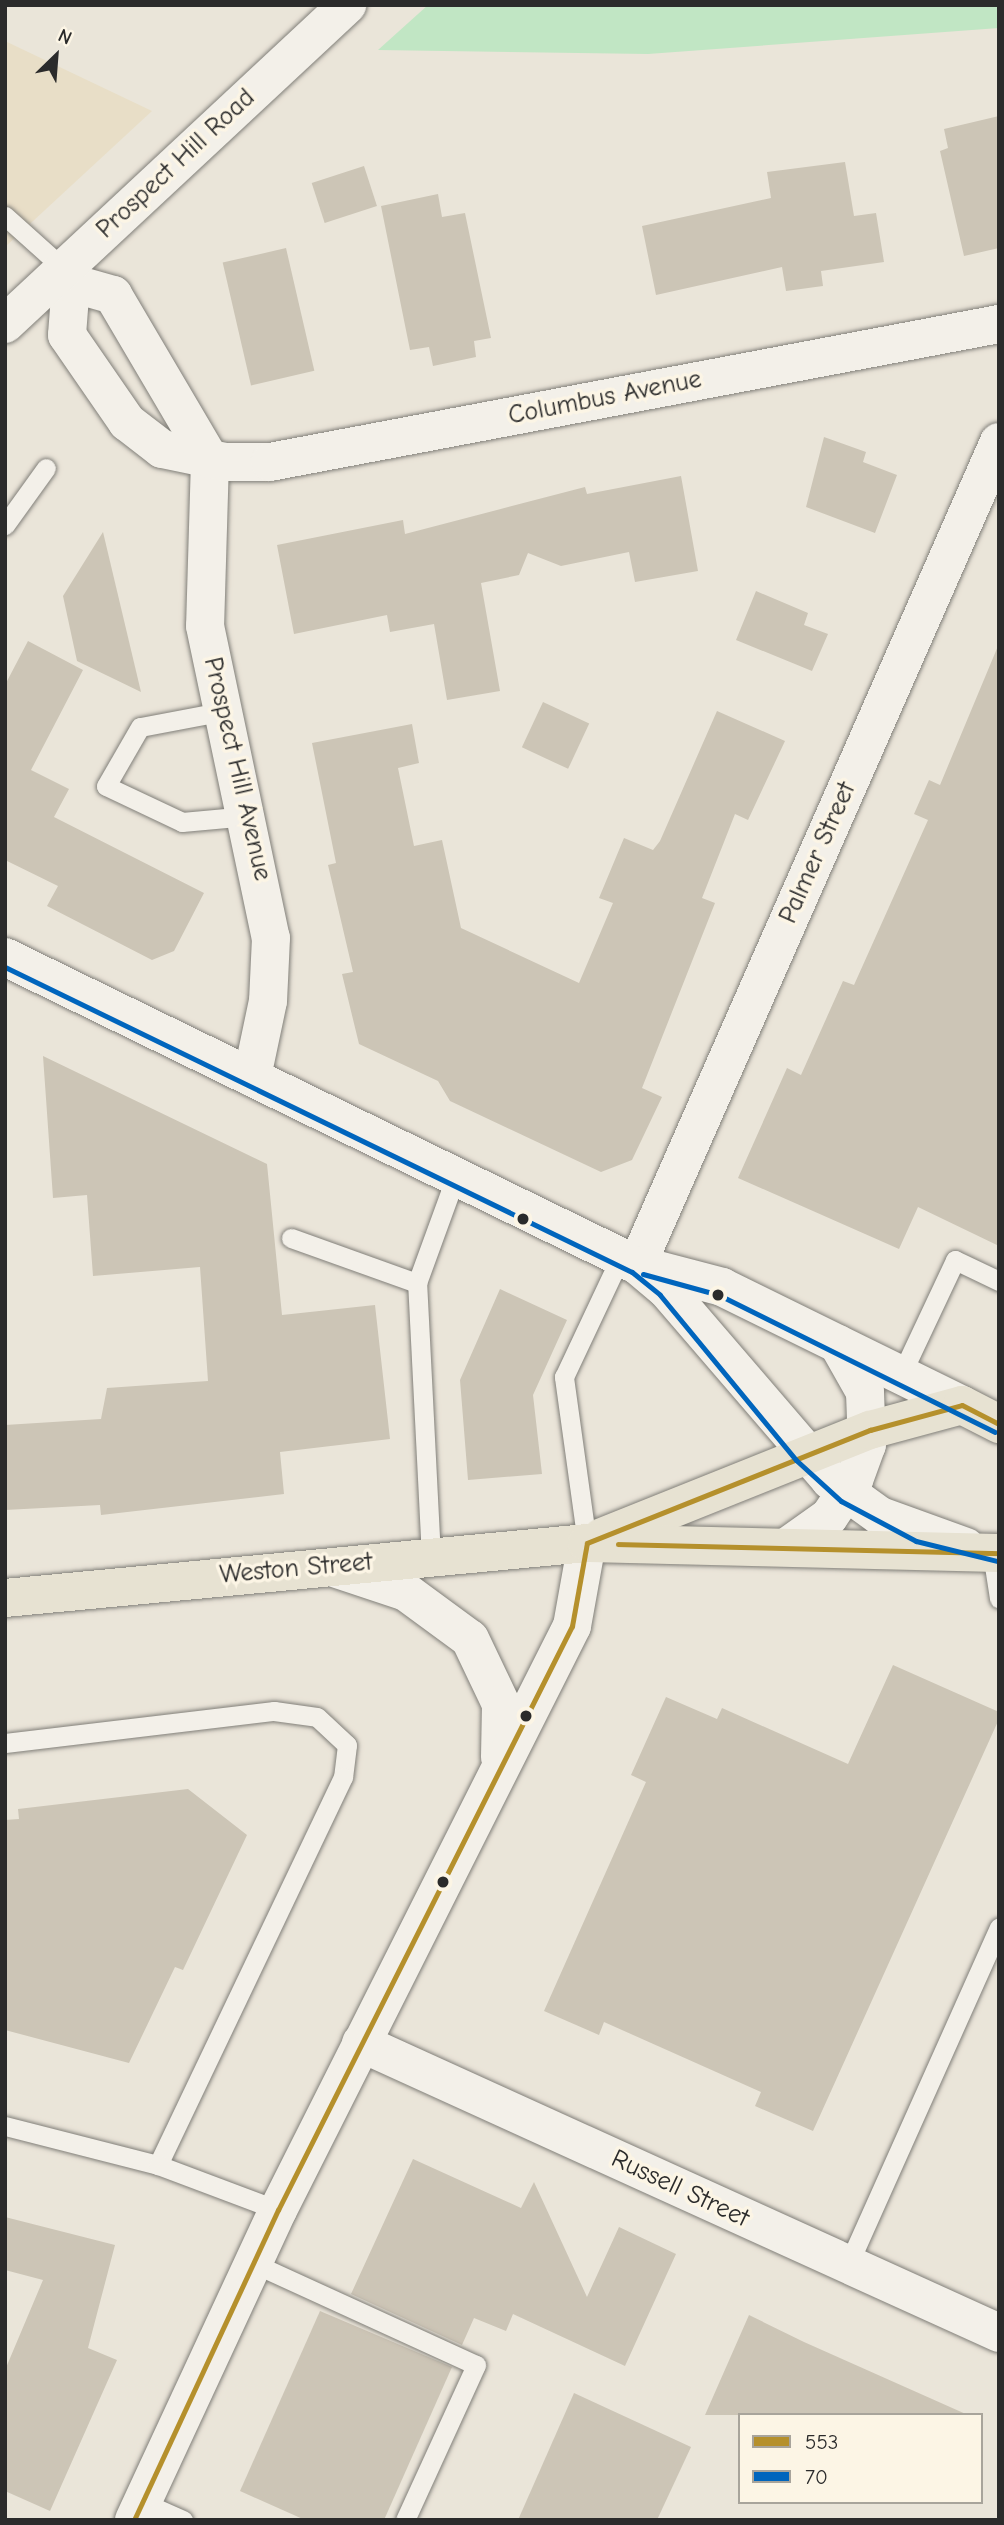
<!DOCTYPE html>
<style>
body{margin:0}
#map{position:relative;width:1004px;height:2525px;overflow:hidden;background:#eae5d9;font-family:"Comic Neue",sans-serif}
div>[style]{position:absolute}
.built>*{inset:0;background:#e8dec7}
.green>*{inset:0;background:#c1e6c4}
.building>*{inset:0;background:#ccc5b6;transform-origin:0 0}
.roads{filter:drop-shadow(0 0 2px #817f79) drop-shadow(0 0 2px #817f79)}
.lane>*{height:19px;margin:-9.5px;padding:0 9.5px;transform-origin:9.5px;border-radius:9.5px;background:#f3f0e9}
.street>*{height:38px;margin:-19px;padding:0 19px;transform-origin:19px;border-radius:19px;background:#f3f0e9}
.secondary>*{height:38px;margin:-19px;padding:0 19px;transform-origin:19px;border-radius:19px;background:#f3f0e9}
.primary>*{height:38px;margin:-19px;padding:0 19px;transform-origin:19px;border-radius:19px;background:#e7e2d2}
.bus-1>*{height:5px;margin:-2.5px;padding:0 2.5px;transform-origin:2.5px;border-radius:2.5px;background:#b5902c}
.bus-2>*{height:5px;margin:-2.5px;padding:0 2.5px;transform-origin:2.5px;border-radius:2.5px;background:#0065bd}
.dots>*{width:19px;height:19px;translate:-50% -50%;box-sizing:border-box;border:4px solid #fcf5e5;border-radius:50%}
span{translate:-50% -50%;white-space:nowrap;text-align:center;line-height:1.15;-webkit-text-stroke:7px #fcf5e5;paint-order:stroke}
.street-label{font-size:26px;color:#2b2b2b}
.frame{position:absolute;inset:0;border:7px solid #2b2b2b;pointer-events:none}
.legend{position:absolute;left:738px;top:2413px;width:245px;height:91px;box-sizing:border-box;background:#fcf5e5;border:2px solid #a8a49b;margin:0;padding:9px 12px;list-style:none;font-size:21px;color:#2b2b2b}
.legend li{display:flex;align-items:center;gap:14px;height:35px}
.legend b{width:35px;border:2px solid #a8a49b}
.north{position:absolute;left:21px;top:21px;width:70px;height:70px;-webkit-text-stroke:5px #fcf5e5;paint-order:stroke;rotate:25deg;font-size:19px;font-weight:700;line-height:28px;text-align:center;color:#2b2b2b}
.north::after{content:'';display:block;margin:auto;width:24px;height:32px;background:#2b2b2b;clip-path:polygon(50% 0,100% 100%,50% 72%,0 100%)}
</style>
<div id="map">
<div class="built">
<div style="clip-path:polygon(5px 41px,152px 111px,5px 247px)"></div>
</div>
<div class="green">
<div style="clip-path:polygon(428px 5px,999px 5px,999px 28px,648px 54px,378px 50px)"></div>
</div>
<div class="building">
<div style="clip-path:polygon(999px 116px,999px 248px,964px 256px,940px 151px,948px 148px,944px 129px)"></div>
<div style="clip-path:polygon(845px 162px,854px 216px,876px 213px,884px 262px,821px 271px,823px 286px,786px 291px,782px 267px,656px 295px,642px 226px,771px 198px,767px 172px)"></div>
<div style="left:364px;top:166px;width:42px;height:55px;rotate:72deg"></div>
<div style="clip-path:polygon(438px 194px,442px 217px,465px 213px,491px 338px,474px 341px,476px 357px,433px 366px,429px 347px,410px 350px,381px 206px)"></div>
<div style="left:286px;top:248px;width:126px;height:65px;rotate:77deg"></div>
<div style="clip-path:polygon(824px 437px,866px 452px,863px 462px,897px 475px,875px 533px,806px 507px)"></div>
<div style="clip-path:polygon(681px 476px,698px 571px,635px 582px,629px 552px,561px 566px,528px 553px,519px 575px,481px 583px,500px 691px,447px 700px,434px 624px,390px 632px,387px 615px,294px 634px,277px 545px,403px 520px,405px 534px,585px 487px,587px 494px)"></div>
<div style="clip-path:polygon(103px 532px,141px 692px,77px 661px,63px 596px)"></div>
<div style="clip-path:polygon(756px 591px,808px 613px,804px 625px,828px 634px,812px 671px,736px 640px)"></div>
<div style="clip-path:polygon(28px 641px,83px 670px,31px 770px,69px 789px,54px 817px,204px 893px,174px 951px,152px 960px,47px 906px,58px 886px,5px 860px,5px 685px)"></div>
<div style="clip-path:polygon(998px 646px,999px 1246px,918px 1207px,899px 1249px,738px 1178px,787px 1068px,801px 1075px,843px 981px,854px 985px,928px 820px,914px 814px,929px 780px,940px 785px)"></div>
<div style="left:543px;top:702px;width:51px;height:50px;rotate:25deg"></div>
<div style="clip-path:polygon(717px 711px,785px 741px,748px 820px,735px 814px,702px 898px,715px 903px,642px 1088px,662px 1097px,632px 1160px,601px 1172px,450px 1101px,438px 1081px,359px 1044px,342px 974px,353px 972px,328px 865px,336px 863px,312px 743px,412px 724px,419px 763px,398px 768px,414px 846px,442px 840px,461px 928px,579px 983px,613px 903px,599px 898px,624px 838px,653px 850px,660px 841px)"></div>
<div style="clip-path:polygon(43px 1056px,267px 1164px,282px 1315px,375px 1305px,390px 1439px,280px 1452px,284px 1494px,101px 1515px,100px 1505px,5px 1510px,5px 1425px,101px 1419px,107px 1388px,208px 1381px,200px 1267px,93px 1276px,87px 1195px,53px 1198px)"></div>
<div style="clip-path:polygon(500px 1289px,567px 1320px,533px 1395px,542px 1474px,468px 1480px,460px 1380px)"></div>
<div style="clip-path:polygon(893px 1665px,999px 1712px,999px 1719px,813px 2131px,755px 2106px,761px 2092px,604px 2022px,599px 2035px,544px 2011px,646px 1782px,631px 1775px,666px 1697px,717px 1719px,722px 1708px,848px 1764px)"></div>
<div style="clip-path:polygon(188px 1789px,247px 1835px,183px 1970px,175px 1967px,129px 2063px,5px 2030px,5px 1820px,19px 1819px,18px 1809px)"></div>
<div style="clip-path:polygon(413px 2159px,521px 2208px,534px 2182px,587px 2297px,619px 2227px,676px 2254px,625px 2366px,513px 2314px,506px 2331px,474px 2318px,462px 2345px,351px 2294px)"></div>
<div style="clip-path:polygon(5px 2217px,115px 2245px,88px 2348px,117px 2360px,50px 2511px,5px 2491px,5px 2370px,43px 2280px,5px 2270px)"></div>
<div style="clip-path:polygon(320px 2311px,452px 2367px,384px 2520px,305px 2520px,240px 2491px)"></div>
<div style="clip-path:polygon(749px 2315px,804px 2342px,968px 2415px,705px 2415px)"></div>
<div style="clip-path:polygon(574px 2393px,691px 2447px,657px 2520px,518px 2520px)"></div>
</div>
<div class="roads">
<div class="lane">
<div style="left:5px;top:216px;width:79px;rotate:41.9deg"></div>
<div style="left:5px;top:525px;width:70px;rotate:-54.3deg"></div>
<div style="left:225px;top:711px;width:86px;rotate:169.3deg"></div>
<div style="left:140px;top:727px;width:68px;rotate:120deg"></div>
<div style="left:106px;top:786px;width:84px;rotate:25.3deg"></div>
<div style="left:182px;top:822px;width:66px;rotate:-5.2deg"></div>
<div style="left:291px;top:1238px;width:134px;rotate:19.7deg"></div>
<div style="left:901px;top:1375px;width:127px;rotate:-64.8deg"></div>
<div style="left:955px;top:1260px;width:49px;rotate:25.5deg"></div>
<div style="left:587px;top:1543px;width:168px;rotate:-97.9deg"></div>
<div style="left:564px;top:1377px;width:134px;rotate:-64.8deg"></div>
<div style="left:992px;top:1553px;width:46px;rotate:81.2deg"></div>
<div style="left:431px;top:1557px;width:274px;rotate:-92.9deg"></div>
<div style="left:417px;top:1283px;width:114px;rotate:-70deg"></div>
<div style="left:5px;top:1743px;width:271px;rotate:-6.8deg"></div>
<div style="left:274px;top:1711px;width:43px;rotate:7.9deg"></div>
<div style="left:317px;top:1717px;width:41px;rotate:43deg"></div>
<div style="left:347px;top:1745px;width:32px;rotate:97deg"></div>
<div style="left:343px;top:1777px;width:430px;rotate:115.5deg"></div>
<div style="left:5px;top:2126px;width:158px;rotate:14.3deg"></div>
<div style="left:158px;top:2165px;width:128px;rotate:20.6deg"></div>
<div style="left:253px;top:2263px;width:245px;rotate:24.6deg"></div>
<div style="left:476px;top:2365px;width:170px;rotate:114.6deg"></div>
<div style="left:848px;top:2265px;width:370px;rotate:-65.9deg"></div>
<div style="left:142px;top:2502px;width:45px;rotate:23.7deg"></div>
</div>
<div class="street">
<div style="left:210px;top:460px;width:166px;rotate:91.7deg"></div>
<div style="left:205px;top:626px;width:319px;rotate:78.1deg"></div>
<div style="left:271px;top:938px;width:63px;rotate:92.7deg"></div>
<div style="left:268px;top:1001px;width:78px;rotate:101.9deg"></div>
<div style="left:637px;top:1265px;width:899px;rotate:-66.26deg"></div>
<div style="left:361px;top:2043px;width:701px;rotate:24.44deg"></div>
</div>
<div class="secondary">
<div style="left:64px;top:269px;width:16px;rotate:63deg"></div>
<div style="left:71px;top:283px;width:52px;rotate:94.4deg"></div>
<div style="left:67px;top:335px;width:106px;rotate:55.4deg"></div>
<div style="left:127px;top:422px;width:44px;rotate:37.6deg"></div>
<div style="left:162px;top:449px;width:64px;rotate:11.7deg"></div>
<div style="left:225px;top:462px;width:45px"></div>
<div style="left:270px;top:462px;width:742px;rotate:-10.72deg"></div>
<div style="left:71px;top:283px;width:44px;rotate:15.9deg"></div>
<div style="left:113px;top:295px;width:191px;rotate:59.5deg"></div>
<div style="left:5px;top:324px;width:468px;rotate:-43deg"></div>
<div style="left:5px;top:957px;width:703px;rotate:25.98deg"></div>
<div style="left:637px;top:1265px;width:38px;rotate:40deg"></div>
<div style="left:666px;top:1289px;width:252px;rotate:49.3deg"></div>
<div style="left:830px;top:1480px;width:62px;rotate:35.8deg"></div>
<div style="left:880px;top:1516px;width:91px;rotate:19.8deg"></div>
<div style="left:639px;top:1265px;width:86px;rotate:14.8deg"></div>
<div style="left:722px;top:1287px;width:267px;rotate:26.2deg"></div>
<div style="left:788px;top:1546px;width:50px;rotate:-35.3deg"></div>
<div style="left:829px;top:1517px;width:45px;rotate:-56deg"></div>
<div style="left:854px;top:1480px;width:37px;rotate:-70deg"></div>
<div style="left:867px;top:1445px;width:53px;rotate:-92.2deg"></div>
<div style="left:865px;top:1392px;width:55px;rotate:-119.4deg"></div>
<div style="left:334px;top:1568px;width:76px;rotate:18.4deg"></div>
<div style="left:406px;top:1592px;width:79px;rotate:36.3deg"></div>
<div style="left:470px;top:1639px;width:72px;rotate:64.5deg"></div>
<div style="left:501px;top:1704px;width:53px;rotate:91.1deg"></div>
<div style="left:134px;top:2520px;width:342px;rotate:-65.1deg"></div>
<div style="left:278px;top:2210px;width:654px;rotate:-63.28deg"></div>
<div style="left:572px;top:1626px;width:84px;rotate:-79.8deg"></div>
</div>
<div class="primary">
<div style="left:602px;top:1537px;width:289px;rotate:-21.8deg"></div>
<div style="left:870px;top:1430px;width:95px;rotate:-15.2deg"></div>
<div style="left:962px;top:1405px;width:42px;rotate:27.2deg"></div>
<div style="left:5px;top:1598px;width:585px;rotate:-5.4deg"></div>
<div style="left:587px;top:1543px;width:412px;rotate:1.4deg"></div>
</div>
</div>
<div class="bus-1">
<div style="left:587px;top:1543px;width:305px;rotate:-21.8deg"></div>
<div style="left:870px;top:1430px;width:95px;rotate:-15.2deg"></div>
<div style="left:962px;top:1405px;width:42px;rotate:27.2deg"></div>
<div style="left:618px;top:1544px;width:381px;rotate:1.4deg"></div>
<div style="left:134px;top:2520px;width:342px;rotate:-65.1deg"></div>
<div style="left:278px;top:2210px;width:654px;rotate:-63.28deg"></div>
<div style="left:572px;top:1626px;width:84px;rotate:-79.8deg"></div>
</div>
<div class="bus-2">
<div style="left:5px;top:967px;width:697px;rotate:25.94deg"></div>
<div style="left:632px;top:1272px;width:36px;rotate:39deg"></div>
<div style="left:660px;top:1295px;width:214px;rotate:50.5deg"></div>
<div style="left:796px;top:1460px;width:61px;rotate:42.3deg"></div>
<div style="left:841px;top:1501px;width:85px;rotate:28.1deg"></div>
<div style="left:916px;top:1541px;width:83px;rotate:13.9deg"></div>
<div style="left:643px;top:1274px;width:79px;rotate:15.4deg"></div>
<div style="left:719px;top:1295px;width:308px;rotate:26.4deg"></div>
</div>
<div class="dots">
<div style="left:523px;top:1219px;background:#2b2b2b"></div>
<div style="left:718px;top:1295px;background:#2b2b2b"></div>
<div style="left:526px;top:1716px;background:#2b2b2b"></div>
<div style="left:443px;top:1882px;background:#2b2b2b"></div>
</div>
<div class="street-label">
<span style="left:176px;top:164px;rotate:-43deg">Prospect Hill Road</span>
<span style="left:605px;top:398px;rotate:-11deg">Columbus Avenue</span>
<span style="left:237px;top:769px;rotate:77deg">Prospect Hill Avenue</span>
<span style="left:818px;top:853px;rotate:-66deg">Palmer Street</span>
<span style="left:296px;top:1569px;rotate:-5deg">Weston Street</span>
<span style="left:680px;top:2189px;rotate:25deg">Russell Street</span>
</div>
<div class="frame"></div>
<ul class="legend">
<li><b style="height:9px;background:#b5902c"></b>553</li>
<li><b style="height:9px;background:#0065bd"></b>70</li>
</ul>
<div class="north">N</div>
</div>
